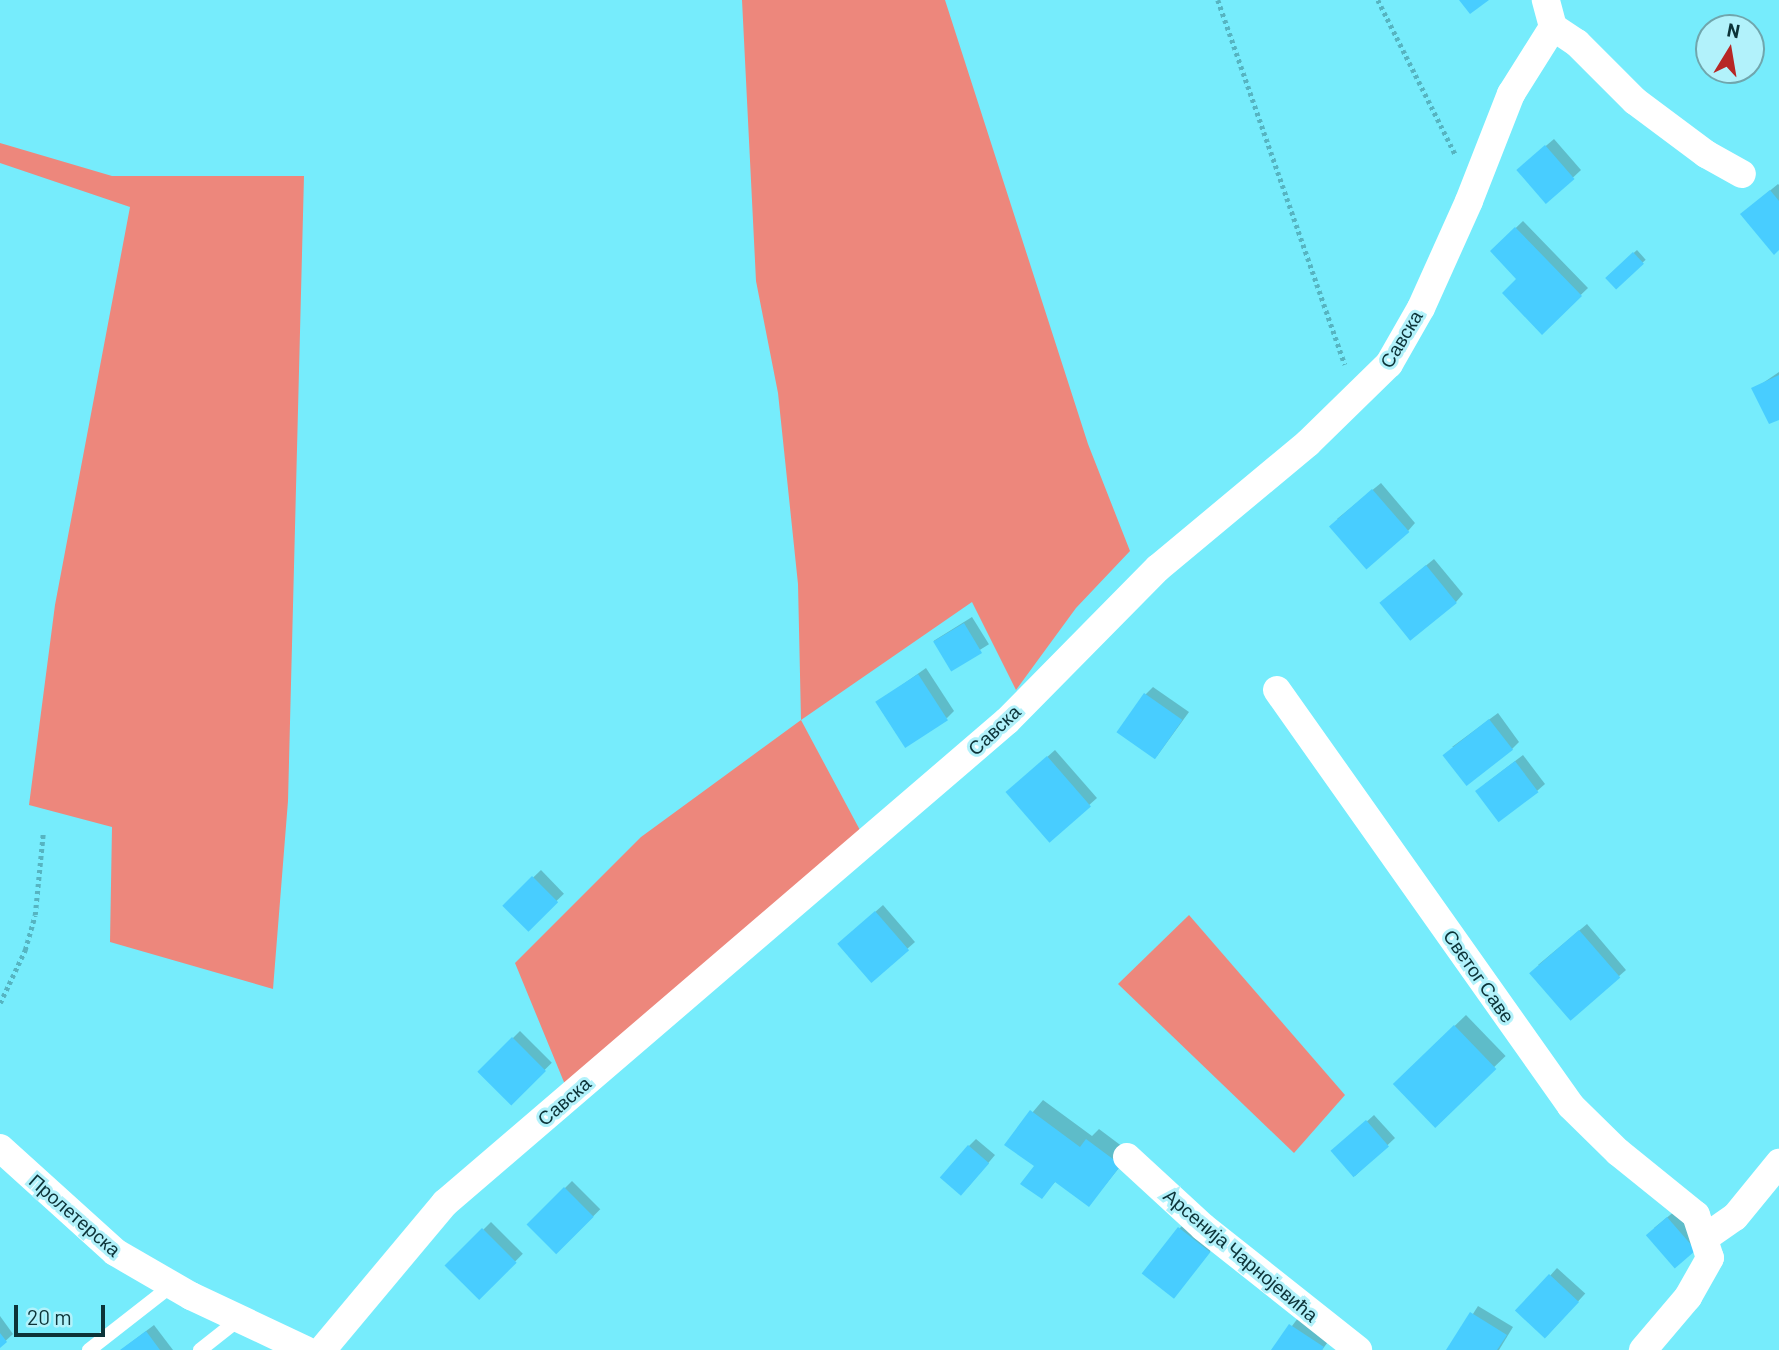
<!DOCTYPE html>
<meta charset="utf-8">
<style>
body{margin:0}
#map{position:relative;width:1779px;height:1350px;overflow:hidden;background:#76ecfc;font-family:Barlow,sans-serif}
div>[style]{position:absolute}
.green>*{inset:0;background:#ed877c}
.shadow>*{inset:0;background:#0003;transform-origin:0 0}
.building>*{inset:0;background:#48cdff;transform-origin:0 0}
.path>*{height:4.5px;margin-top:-2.25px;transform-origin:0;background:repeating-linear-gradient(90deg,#56b4c1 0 3.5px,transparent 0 7px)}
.lane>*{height:14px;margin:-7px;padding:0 7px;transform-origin:7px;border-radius:7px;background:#fff}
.street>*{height:28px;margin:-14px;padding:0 14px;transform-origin:14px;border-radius:14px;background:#fff}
span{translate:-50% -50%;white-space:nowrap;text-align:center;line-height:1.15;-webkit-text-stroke:6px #b2f2fb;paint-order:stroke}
.street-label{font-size:19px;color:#0c3338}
.north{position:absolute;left:1695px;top:14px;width:70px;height:70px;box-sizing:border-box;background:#b2f2fb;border:2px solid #70a6ad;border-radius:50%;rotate:11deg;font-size:19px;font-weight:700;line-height:28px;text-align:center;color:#0c3338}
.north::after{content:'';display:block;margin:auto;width:24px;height:32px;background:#b72725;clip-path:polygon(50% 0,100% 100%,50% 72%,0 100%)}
.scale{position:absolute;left:14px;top:1305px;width:91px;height:32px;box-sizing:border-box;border:4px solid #0c3338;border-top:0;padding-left:9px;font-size:21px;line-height:24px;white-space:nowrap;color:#0c3338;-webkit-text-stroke:5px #b2f2fb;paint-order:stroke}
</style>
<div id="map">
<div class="green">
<div style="clip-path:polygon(742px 0,945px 0,1088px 444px,1130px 551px,1076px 608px,1016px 690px,972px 602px,801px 720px,861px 832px,566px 1087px,515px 963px,641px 837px,801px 720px,798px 584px,778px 393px,756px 281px)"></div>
<div style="clip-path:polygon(0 143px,112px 176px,304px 176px,288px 801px,273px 989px,110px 942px,112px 827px,29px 805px,55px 605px,130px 207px,0 163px)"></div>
<div style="clip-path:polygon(1189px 915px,1345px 1095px,1294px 1153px,1118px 984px)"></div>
</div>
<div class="shadow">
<div style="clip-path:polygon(1554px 139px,1581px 170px,1548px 201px,1527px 162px)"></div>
<div style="clip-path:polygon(1778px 184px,1779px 185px,1779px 248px,1750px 207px)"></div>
<div style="clip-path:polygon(1523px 221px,1588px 288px,1542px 332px,1519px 279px,1492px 251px)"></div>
<div style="left:1637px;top:250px;width:13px;height:40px;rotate:48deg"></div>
<div style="clip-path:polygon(1779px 372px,1779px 418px,1754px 389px)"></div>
<div style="clip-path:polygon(1381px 483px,1415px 523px,1408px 531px,1337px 519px)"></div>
<div style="clip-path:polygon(1434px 559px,1463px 594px,1456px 602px,1390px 595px)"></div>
<div style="left:972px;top:617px;width:32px;height:45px;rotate:58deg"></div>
<div style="clip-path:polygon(926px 668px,954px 711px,947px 718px,878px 702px)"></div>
<div style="clip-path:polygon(1153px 687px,1189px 712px,1157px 756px,1145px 695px)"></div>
<div style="clip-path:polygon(1498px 713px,1519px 742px,1512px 749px,1452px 747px)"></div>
<div style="clip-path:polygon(1055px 750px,1097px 798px,1050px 840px,1016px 785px)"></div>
<div style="clip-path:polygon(1523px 755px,1545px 784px,1537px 791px,1485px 784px)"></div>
<div style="left:541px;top:870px;width:33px;height:51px;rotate:46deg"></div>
<div style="clip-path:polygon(883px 905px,915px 942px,872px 980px,848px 936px)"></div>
<div style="clip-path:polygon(1587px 924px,1626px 970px,1618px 977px,1538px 965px)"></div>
<div style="left:1466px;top:1015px;width:57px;height:98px;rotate:46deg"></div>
<div style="left:520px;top:1031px;width:45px;height:57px;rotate:45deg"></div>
<div style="clip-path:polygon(1043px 1100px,1092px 1136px,1099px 1129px,1131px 1153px,1089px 1205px,1056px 1181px,1041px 1197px,1036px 1166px,1006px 1144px)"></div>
<div style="clip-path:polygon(1374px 1115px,1395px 1138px,1355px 1176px,1341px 1145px)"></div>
<div style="clip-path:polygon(976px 1139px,995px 1155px,968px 1187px,969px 1146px)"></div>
<div style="left:572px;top:1181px;width:40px;height:62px;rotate:45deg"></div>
<div style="clip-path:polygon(1675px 1211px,1702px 1241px,1694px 1248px,1654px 1228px)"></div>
<div style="clip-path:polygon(1187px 1221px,1216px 1244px,1174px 1297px,1179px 1229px)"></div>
<div style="left:491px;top:1222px;width:45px;height:62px;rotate:45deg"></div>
<div style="left:1557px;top:1268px;width:38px;height:58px;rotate:42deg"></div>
<div style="clip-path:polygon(1478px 1306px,1513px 1327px,1499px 1350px,1450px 1350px)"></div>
<div style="clip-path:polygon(0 1316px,13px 1334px,0 1346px)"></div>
<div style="clip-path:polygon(1298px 1318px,1330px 1339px,1322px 1350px,1274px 1350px)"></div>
<div style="clip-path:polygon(154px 1325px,173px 1350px,121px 1350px)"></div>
</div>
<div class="building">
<div style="clip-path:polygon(1459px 0,1489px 0,1470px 14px)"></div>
<div style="left:1545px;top:145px;width:45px;height:38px;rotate:49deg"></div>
<div style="clip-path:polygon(1770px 190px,1779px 201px,1779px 250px,1774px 255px,1740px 214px)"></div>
<div style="clip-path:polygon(1515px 227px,1582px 296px,1542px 335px,1502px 293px,1516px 279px,1490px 251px)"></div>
<div style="left:1633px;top:252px;width:16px;height:38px;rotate:47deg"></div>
<div style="clip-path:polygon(1779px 375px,1779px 420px,1769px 424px,1751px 388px)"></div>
<div style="left:1372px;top:489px;width:57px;height:57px;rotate:49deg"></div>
<div style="left:1426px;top:565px;width:49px;height:60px;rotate:51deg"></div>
<div style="left:964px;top:623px;width:35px;height:36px;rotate:59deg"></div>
<div style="left:918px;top:674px;width:55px;height:51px;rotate:57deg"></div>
<div style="left:1144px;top:693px;width:47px;height:48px;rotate:35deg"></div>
<div style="left:1489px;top:719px;width:39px;height:59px;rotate:52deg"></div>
<div style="left:1047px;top:756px;width:67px;height:55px;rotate:49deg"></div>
<div style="left:1515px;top:761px;width:39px;height:50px;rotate:53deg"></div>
<div style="left:532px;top:876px;width:37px;height:42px;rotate:45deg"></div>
<div style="left:875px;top:911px;width:52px;height:50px;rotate:49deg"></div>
<div style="left:1579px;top:930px;width:63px;height:66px;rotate:49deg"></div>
<div style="left:1454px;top:1025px;width:61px;height:85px;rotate:46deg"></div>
<div style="left:512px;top:1037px;width:48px;height:49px;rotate:45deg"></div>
<div style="clip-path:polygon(1030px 1110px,1080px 1147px,1086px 1139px,1121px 1165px,1089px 1207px,1055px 1182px,1042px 1199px,1020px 1184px,1034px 1166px,1004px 1145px)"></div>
<div style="left:1366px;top:1120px;width:35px;height:47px;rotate:49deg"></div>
<div style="left:968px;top:1145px;width:28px;height:43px;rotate:41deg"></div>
<div style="left:564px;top:1187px;width:42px;height:53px;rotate:45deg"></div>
<div style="left:1667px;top:1217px;width:44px;height:28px;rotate:49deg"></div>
<div style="left:1178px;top:1227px;width:41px;height:59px;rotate:38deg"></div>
<div style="left:482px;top:1228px;width:49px;height:53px;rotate:45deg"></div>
<div style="left:1549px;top:1274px;width:41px;height:50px;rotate:43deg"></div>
<div style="clip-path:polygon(1470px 1312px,1507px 1335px,1497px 1350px,1446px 1350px)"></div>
<div style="clip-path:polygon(1289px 1324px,1324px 1347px,1322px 1350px,1271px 1350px)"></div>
<div style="clip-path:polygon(146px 1331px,160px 1350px,120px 1350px)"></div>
<div style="clip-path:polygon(0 1333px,7px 1342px,0 1348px)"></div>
</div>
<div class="path">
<div style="left:1218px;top:0;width:386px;rotate:70.8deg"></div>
<div style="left:1378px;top:0;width:174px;rotate:63.4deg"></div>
<div style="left:0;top:1003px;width:59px;rotate:-64.7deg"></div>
<div style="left:25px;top:950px;width:36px;rotate:-74deg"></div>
<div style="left:35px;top:915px;width:81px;rotate:-84.4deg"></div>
</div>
<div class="lane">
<div style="left:89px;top:1350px;width:104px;rotate:-38deg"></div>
<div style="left:200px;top:1350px;width:48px;rotate:-38.3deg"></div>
</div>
<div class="street">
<div style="left:1553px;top:27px;width:29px;rotate:34deg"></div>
<div style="left:1577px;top:43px;width:82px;rotate:45deg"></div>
<div style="left:1635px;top:101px;width:89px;rotate:36.7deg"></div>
<div style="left:1706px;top:154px;width:41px;rotate:29.1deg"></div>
<div style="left:1277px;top:690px;width:509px;rotate:54.75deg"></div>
<div style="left:1571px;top:1106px;width:66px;rotate:44.4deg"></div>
<div style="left:1618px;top:1152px;width:100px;rotate:38.9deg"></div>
<div style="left:1696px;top:1215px;width:45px;rotate:72deg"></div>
<div style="left:1710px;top:1258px;width:45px;rotate:119.4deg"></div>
<div style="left:1688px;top:1297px;width:70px;rotate:130.3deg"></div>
<div style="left:0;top:1148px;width:155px;rotate:42.1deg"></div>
<div style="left:115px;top:1252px;width:88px;rotate:30.1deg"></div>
<div style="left:191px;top:1296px;width:127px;rotate:25.2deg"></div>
<div style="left:1127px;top:1157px;width:103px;rotate:42.6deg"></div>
<div style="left:1203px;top:1227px;width:198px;rotate:38.4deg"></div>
<div style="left:1706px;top:1237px;width:35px;rotate:-35deg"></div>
<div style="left:1735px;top:1217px;width:70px;rotate:-50.8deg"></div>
<div style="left:322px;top:1350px;width:192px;rotate:-50.1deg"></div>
<div style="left:445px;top:1203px;width:740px;rotate:-40.62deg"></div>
<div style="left:1007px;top:721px;width:215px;rotate:-45.4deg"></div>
<div style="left:1158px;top:568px;width:195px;rotate:-39.8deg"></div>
<div style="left:1308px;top:443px;width:113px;rotate:-44.3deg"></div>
<div style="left:1389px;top:364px;width:64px;rotate:-60.3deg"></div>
<div style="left:1421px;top:308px;width:117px;rotate:-65.8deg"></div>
<div style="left:1469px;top:201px;width:115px;rotate:-68.6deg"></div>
<div style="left:1511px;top:94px;width:79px;rotate:-57.9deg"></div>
<div style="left:1553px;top:27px;width:28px;rotate:-105deg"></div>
</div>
<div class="street-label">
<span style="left:1401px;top:339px;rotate:-59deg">Савска</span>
<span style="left:994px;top:730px;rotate:-43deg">Савска</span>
<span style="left:1479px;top:976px;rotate:55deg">Светог Саве</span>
<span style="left:564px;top:1101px;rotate:-41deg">Савска</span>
<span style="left:75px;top:1215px;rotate:41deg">Пролетерска</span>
<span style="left:1241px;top:1255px;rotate:40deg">Арсенија Чарнојевића</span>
</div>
<div class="north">N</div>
<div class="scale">20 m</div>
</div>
